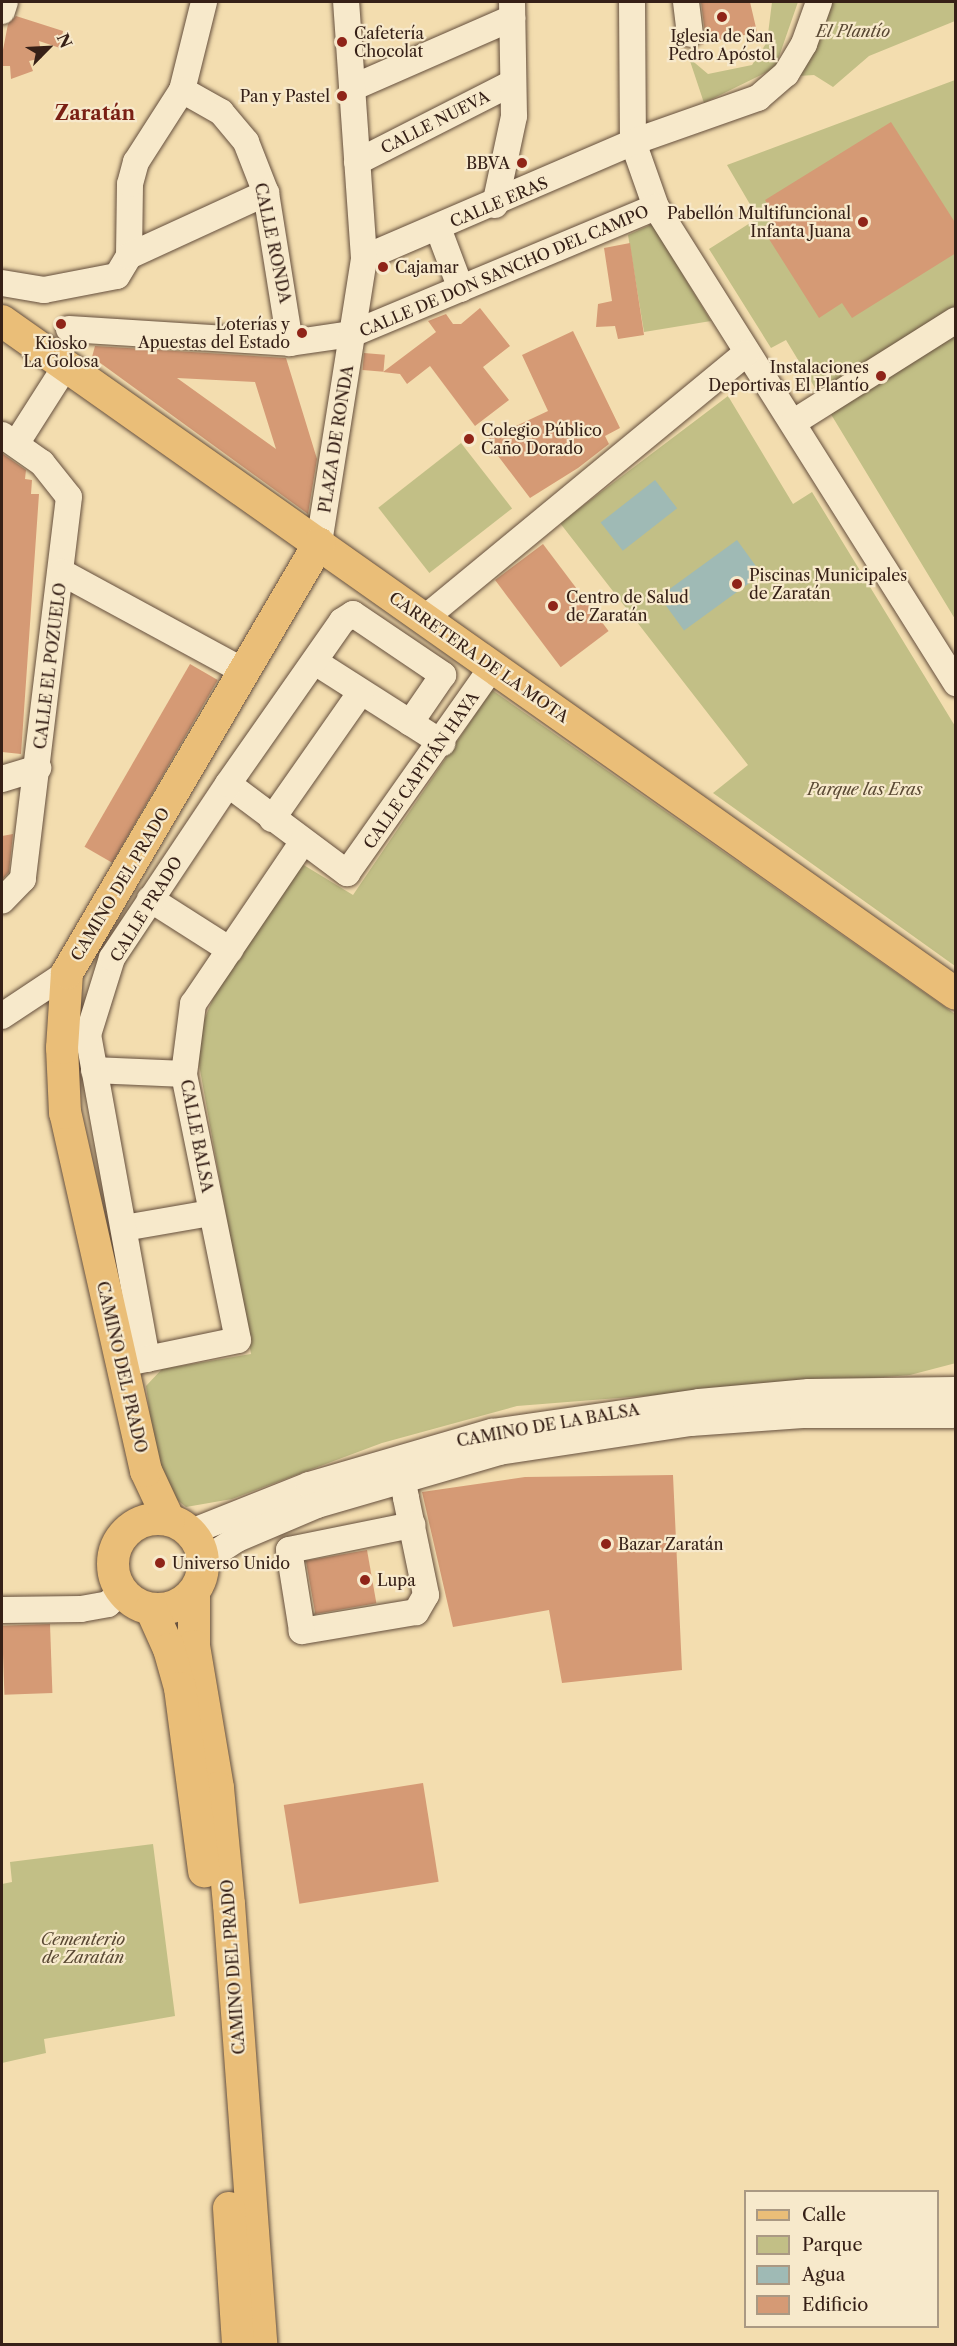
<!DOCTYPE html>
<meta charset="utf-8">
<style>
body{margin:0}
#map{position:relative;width:957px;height:2346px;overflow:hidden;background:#f3ddaf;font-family:"Libre Caslon Text",serif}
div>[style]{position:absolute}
.green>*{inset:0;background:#c2bf86;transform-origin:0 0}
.water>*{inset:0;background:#9fbab5;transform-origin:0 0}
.building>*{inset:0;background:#d59a75;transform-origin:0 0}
.roads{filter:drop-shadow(0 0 2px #654f3d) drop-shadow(0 0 2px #654f3d)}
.minor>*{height:26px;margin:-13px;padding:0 13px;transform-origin:13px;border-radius:13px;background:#f7e9cb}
.major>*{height:32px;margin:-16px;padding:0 16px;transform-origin:16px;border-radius:16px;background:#eabe78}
.major>.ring{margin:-16px;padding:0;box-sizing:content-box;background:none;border:32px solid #eabe78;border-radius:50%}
.dots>*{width:16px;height:16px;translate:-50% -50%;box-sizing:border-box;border:3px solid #f7e9cb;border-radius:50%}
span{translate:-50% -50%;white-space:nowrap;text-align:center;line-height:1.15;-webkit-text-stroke:4.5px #f7e9cb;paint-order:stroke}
.park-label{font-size:16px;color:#594833;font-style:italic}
.poi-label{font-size:16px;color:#362017}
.left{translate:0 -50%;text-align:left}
.right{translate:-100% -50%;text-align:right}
.street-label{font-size:16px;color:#362017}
.quarter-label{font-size:20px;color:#7a1f14;font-weight:700}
.frame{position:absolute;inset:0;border:3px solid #362017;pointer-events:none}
.legend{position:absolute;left:744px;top:2190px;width:195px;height:138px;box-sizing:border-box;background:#f7e9cb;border:2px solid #aa9983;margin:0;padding:8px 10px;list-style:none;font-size:18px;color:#362017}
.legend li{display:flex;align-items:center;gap:12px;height:30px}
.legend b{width:30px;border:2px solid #aa9983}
.north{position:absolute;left:18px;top:18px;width:60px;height:60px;-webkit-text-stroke:4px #f7e9cb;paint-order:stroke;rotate:66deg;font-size:16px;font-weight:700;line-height:24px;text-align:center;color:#362017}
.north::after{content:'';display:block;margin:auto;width:21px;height:27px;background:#362017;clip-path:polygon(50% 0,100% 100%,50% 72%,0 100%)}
</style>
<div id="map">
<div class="green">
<div style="clip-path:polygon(772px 2px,798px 2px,775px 68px,704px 103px,689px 58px,708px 74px,752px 65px,767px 42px)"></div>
<div style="clip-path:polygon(833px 2px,955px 2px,955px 21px,869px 56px,833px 87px,814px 75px,798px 76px)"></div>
<div style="clip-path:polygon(955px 80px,955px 619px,786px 340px,771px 348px,709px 249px,758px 218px,727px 165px)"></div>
<div style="clip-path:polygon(652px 224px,711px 321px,644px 332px,628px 235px)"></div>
<div style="clip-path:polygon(728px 396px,793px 504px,812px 492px,955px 726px,955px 966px,713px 793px,748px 765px,560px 523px)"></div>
<div style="left:461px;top:443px;width:83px;height:105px;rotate:52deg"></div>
<div style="clip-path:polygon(492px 690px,955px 1014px,956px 1363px,910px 1375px,517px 1406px,382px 1443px,232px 1499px,186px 1507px,160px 1486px,146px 1386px,162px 1369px,251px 1354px,195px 1042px,214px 996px,302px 864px,353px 895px)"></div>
<div style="clip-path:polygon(153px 1844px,175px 2016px,44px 2039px,46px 2053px,2px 2063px,2px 1884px,12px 1882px,10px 1862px)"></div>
</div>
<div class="water">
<div style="left:655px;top:480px;width:36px;height:69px;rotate:52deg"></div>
<div style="left:737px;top:540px;width:42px;height:96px;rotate:54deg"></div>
</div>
<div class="building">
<div style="clip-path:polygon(701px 2px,750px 2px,757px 32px,700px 45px,705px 33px)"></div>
<div style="clip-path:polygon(16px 16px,63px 31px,60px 48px,39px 41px,42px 58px,29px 61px,33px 71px,11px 79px,10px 66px,2px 66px,2px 55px,8px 24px)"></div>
<div style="clip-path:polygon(891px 122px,956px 224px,956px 253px,852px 318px,842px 303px,819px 318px,762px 228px,775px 219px,765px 200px)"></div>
<div style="clip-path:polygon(630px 243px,644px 335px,618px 339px,615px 326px,596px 327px,598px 304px,612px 301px,604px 248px)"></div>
<div style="clip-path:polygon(480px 308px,510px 346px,483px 367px,509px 400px,475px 426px,430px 366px,407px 384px,400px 374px,383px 372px,436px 332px,428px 321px,446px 314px,453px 324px,461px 324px)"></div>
<div style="clip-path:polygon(573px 331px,620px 428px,605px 436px,609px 444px,578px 468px,530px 498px,486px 440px,548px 411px,522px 355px)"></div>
<div style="clip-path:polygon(evenodd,95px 346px,286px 358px,317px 459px,308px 514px,92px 357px,95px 346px,177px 378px,255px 382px,276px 449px,177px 378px)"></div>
<div style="left:364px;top:353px;width:21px;height:17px;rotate:5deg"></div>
<div style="clip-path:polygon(3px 454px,26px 470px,25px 479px,32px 480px,31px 494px,39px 494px,21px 754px,2px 752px)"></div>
<div style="left:543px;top:544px;width:109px;height:60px;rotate:53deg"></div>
<div style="left:190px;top:664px;width:32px;height:211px;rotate:30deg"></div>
<div style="clip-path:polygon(13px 834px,9px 872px,2px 880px,2px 836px)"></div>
<div style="clip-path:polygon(673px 1475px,682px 1670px,562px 1683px,549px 1610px,453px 1627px,422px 1492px,525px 1477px)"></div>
<div style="left:367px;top:1550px;width:54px;height:62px;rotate:80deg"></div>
<div style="left:50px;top:1624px;width:69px;height:48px;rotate:88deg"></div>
<div style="left:423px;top:1783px;width:100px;height:141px;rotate:81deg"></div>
</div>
<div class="roads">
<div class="minor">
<div style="left:204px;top:2px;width:91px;rotate:104deg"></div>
<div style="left:182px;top:90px;width:45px;rotate:29.4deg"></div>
<div style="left:221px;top:112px;width:39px;rotate:50deg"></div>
<div style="left:246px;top:142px;width:55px;rotate:68.6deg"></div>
<div style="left:266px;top:193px;width:152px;rotate:80.9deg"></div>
<div style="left:632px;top:2px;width:140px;rotate:89.6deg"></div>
<div style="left:633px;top:142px;width:69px;rotate:70.5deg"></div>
<div style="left:656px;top:207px;width:563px;rotate:57.78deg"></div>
<div style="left:686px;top:2px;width:32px;rotate:83deg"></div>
<div style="left:2px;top:11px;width:9px;rotate:-72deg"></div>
<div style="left:352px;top:88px;width:175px;rotate:-23.6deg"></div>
<div style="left:357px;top:162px;width:174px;rotate:-27deg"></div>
<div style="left:495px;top:205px;width:91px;rotate:-77.9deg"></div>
<div style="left:514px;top:116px;width:114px;rotate:-91deg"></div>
<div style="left:438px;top:228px;width:65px;rotate:69.3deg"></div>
<div style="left:129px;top:256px;width:72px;rotate:-89.2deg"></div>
<div style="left:130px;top:184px;width:23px;rotate:-75deg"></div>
<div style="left:136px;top:162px;width:85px;rotate:-57.4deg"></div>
<div style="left:364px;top:258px;width:293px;rotate:-23.3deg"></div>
<div style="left:633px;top:142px;width:133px;rotate:-19.4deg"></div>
<div style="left:758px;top:98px;width:37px;rotate:-41deg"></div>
<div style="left:786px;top:74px;width:35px;rotate:-59deg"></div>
<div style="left:804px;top:44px;width:45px;rotate:-70.3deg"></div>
<div style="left:2px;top:283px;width:43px;rotate:9.5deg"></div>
<div style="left:44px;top:290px;width:74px;rotate:-10.9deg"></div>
<div style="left:117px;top:276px;width:23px;rotate:-59deg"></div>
<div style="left:129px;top:256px;width:151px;rotate:-24.7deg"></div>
<div style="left:69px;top:329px;width:221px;rotate:3.6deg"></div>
<div style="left:290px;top:343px;width:63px;rotate:-8.3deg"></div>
<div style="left:352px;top:334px;width:329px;rotate:-22.7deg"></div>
<div style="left:794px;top:422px;width:191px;rotate:-32.2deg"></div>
<div style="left:2px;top:435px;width:49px;rotate:35deg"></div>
<div style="left:42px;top:463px;width:43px;rotate:51.5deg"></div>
<div style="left:69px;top:497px;width:385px;rotate:96.9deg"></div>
<div style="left:23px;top:879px;width:30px;rotate:134deg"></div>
<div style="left:16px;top:444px;width:95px;rotate:-57.5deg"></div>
<div style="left:319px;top:543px;width:289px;rotate:-81deg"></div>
<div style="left:364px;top:258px;width:257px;rotate:-94deg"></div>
<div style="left:61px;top:572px;width:209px;rotate:28.5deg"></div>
<div style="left:425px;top:618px;width:416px;rotate:-39.5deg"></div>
<div style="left:315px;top:662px;width:151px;rotate:32.5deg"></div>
<div style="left:2px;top:779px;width:38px;rotate:-17deg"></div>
<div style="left:228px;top:784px;width:149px;rotate:36.8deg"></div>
<div style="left:347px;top:873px;width:253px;rotate:-54.8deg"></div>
<div style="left:272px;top:819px;width:155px;rotate:-55deg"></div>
<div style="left:150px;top:899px;width:95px;rotate:32.5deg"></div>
<div style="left:2px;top:1016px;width:78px;rotate:-33.5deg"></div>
<div style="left:94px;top:1070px;width:90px;rotate:2.5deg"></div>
<div style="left:124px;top:1228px;width:88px;rotate:-9.8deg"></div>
<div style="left:147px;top:1359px;width:329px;rotate:-100.3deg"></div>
<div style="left:88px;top:1035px;width:81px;rotate:-72.7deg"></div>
<div style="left:112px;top:958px;width:209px;rotate:-56.3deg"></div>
<div style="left:228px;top:784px;width:199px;rotate:-55deg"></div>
<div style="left:342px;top:621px;width:13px;rotate:-32deg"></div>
<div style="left:353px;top:614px;width:109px;rotate:34.1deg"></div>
<div style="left:443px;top:675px;width:58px;rotate:124.5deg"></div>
<div style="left:132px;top:1362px;width:108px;rotate:-11.7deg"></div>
<div style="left:238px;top:1340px;width:271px;rotate:-101.5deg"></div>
<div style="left:184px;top:1074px;width:71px;rotate:-82.7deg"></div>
<div style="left:193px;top:1004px;width:194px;rotate:-55.9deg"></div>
<div style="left:402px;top:1477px;width:21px;rotate:79deg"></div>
<div style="left:406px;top:1498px;width:99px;rotate:78.3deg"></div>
<div style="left:426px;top:1595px;width:20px;rotate:120deg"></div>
<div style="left:416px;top:1612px;width:116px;rotate:170.5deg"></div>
<div style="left:302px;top:1631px;width:82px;rotate:-99.1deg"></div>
<div style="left:289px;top:1550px;width:126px;rotate:-11.5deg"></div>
<div style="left:191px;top:1532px;width:127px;rotate:-21.7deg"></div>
<div style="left:309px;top:1485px;width:191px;rotate:-16.2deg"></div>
<div style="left:492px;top:1432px;width:209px;rotate:-8.2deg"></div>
<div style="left:699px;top:1402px;width:110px;rotate:-5.2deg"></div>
<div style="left:809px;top:1392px;width:146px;rotate:-0.8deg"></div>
<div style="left:203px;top:1561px;width:40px;rotate:-32.9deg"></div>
<div style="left:237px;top:1539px;width:87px;rotate:-23deg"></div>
<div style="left:317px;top:1505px;width:190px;rotate:-16.2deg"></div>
<div style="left:499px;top:1452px;width:194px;rotate:-8.6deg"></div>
<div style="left:691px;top:1423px;width:112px;rotate:-4.1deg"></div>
<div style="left:803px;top:1415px;width:150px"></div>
<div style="left:2px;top:1610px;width:79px;rotate:-0.7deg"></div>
<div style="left:81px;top:1609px;width:27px;rotate:-10deg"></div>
<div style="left:108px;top:1604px;width:19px;rotate:-43deg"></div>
</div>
<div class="major">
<div style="left:2px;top:321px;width:1167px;rotate:35.2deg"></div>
<div class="ring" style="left:113px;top:1519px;width:58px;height:58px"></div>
<div style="left:169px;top:1520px;width:54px;rotate:-115.1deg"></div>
<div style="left:146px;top:1471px;width:367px;rotate:-102.7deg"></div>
<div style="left:65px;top:1113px;width:65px;rotate:-92.6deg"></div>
<div style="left:62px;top:1048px;width:75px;rotate:-86.2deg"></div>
<div style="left:67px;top:973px;width:498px;rotate:-59.6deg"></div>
<div style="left:194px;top:1592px;width:54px;rotate:90deg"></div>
<div style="left:194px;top:1646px;width:144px;rotate:80.4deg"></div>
<div style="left:218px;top:1788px;width:117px;rotate:84.6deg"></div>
<div style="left:229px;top:1904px;width:441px;rotate:85.8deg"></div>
<div style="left:151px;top:1609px;width:44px;rotate:65.8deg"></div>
<div style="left:169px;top:1649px;width:41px;rotate:74.2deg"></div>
<div style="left:180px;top:1688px;width:185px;rotate:82.5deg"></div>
<div style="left:229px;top:2208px;width:136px;rotate:86.2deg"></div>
</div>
</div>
<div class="dots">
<div style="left:722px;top:17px;background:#8f2418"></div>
<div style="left:342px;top:42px;background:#8f2418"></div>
<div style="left:342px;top:96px;background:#8f2418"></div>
<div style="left:522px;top:163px;background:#8f2418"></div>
<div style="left:863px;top:222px;background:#8f2418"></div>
<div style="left:383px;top:267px;background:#8f2418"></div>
<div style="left:61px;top:324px;background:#8f2418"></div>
<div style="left:302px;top:333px;background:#8f2418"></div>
<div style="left:881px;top:376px;background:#8f2418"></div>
<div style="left:469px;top:439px;background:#8f2418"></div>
<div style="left:737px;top:584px;background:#8f2418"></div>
<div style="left:553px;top:606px;background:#8f2418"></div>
<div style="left:606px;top:1544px;background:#8f2418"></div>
<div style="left:160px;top:1563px;background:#8f2418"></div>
<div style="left:365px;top:1580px;background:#8f2418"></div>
</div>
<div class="park-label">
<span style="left:853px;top:31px">El Plantío</span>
<span style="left:865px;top:789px">Parque las Eras</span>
<span style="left:83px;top:1948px">Cementerio<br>de Zaratán</span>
</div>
<div class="poi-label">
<span class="left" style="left:354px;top:42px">Cafetería<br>Chocolat</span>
<span style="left:722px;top:45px">Iglesia de San<br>Pedro Apóstol</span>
<span class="right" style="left:330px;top:96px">Pan y Pastel</span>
<span class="right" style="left:510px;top:163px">BBVA</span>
<span class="right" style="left:851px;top:222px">Pabellón Multifuncional<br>Infanta Juana</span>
<span class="left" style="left:395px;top:267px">Cajamar</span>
<span class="right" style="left:290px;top:333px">Loterías y<br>Apuestas del Estado</span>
<span style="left:61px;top:352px">Kiosko<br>La Golosa</span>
<span class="right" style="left:869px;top:376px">Instalaciones<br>Deportivas El Plantío</span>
<span class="left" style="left:481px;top:439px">Colegio Público<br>Caño Dorado</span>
<span class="left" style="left:749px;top:584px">Piscinas Municipales<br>de Zaratán</span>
<span class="left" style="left:566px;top:606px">Centro de Salud<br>de Zaratán</span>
<span class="left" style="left:618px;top:1544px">Bazar Zaratán</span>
<span class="left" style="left:172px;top:1563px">Universo Unido</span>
<span class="left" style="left:377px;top:1580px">Lupa</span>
</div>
<div class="street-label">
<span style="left:435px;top:122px;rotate:-27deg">CALLE NUEVA</span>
<span style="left:499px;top:202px;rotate:-23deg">CALLE ERAS</span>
<span style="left:273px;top:243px;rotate:78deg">CALLE RONDA</span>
<span style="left:504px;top:271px;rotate:-23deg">CALLE DE DON SANCHO DEL CAMPO</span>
<span style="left:336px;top:439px;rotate:-81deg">PLAZA DE RONDA</span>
<span style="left:479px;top:657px;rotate:35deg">CARRETERA DE LA MOTA</span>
<span style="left:50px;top:666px;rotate:-83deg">CALLE EL POZUELO</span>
<span style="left:421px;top:770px;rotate:-55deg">CALLE CAPITÁN HAYA</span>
<span style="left:120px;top:884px;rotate:-59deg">CAMINO DEL PRADO</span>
<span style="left:146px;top:909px;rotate:-58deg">CALLE PRADO</span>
<span style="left:197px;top:1136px;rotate:79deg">CALLE BALSA</span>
<span style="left:122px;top:1367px;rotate:77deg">CAMINO DEL PRADO</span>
<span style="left:548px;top:1425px;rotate:-10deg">CAMINO DE LA BALSA</span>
<span style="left:233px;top:1967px;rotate:-94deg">CAMINO DEL PRADO</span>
</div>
<div class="quarter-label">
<span style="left:95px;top:113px">Zaratán</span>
</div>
<div class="frame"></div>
<ul class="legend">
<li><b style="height:8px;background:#eabe78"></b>Calle</li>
<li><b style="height:16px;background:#c2bf86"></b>Parque</li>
<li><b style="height:16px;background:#9fbab5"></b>Agua</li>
<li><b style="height:16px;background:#d59a75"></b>Edificio</li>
</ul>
<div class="north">N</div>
</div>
